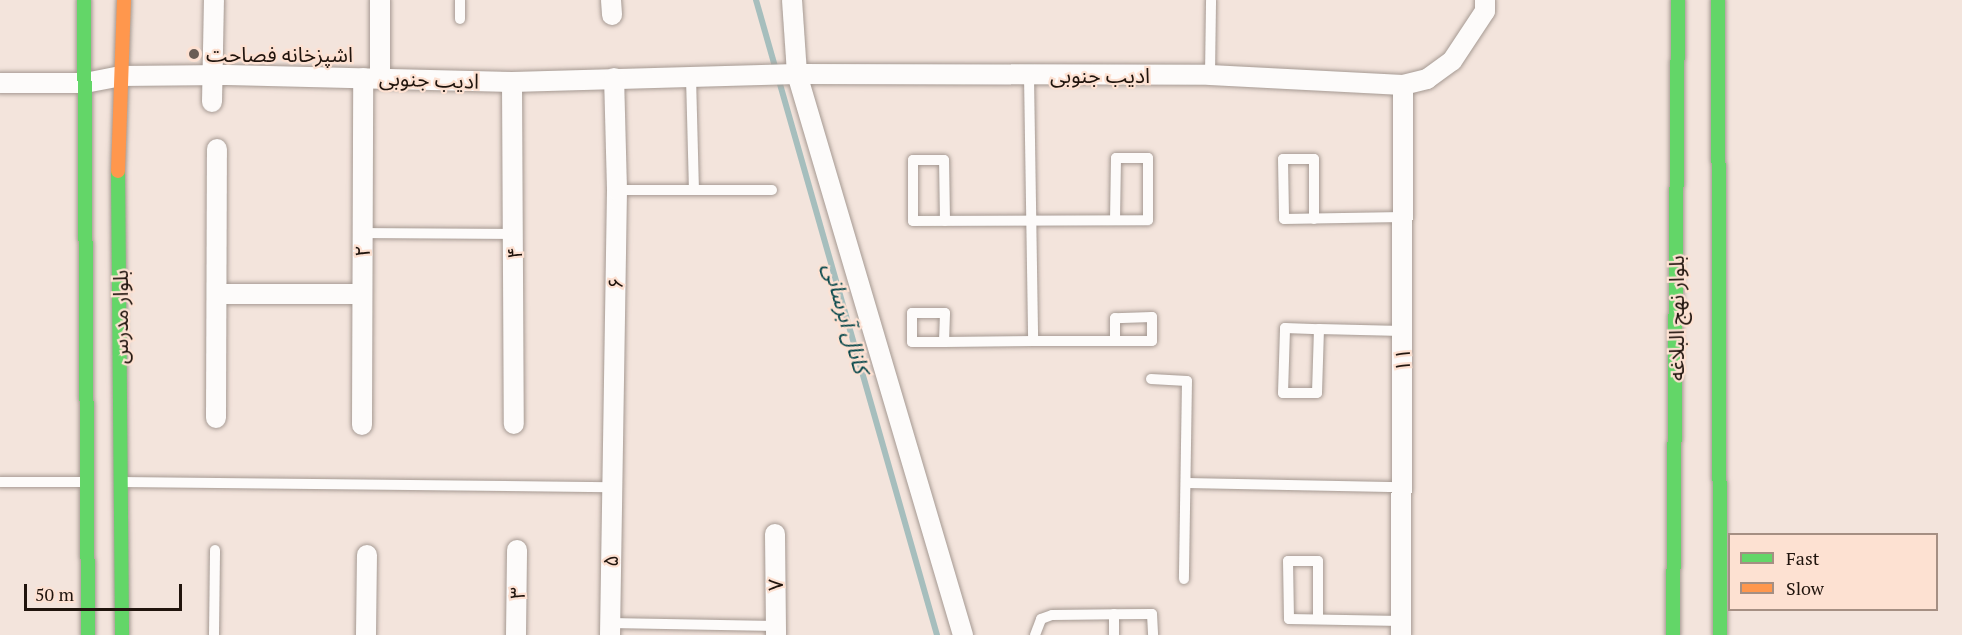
<!DOCTYPE html>
<meta charset="utf-8">
<style>
body{margin:0}
#map{position:relative;width:1962px;height:635px;overflow:hidden;background:#f3e4dc;font-family:"PT Serif","Noto Sans Arabic",serif}
div>[style]{position:absolute}
.stream>*{height:6px;margin:-3px;padding:0 3px;transform-origin:3px;border-radius:3px;background:#a6bebd}
.roads{filter:drop-shadow(0 0 2px #a59992) drop-shadow(0 0 2px #a59992)}
.lane>*{height:10px;margin:-5px;padding:0 5px;transform-origin:5px;border-radius:5px;background:#fdfbfa}
.street>*{height:20px;margin:-10px;padding:0 10px;transform-origin:10px;border-radius:10px;background:#fdfbfa}
.fast>*{height:14px;margin:-7px;padding:0 7px;transform-origin:7px;border-radius:7px;background:#63d668}
.slow>*{height:14px;margin:-7px;padding:0 7px;transform-origin:7px;border-radius:7px;background:#ff974d}
.dots>*{width:16px;height:16px;translate:-50% -50%;box-sizing:border-box;border:3px solid #fde1d2;border-radius:50%}
span{translate:-50% -50%;white-space:nowrap;text-align:center;line-height:1.15;-webkit-text-stroke:4.5px #fde1d2;paint-order:stroke}
.poi-label{font-size:21px;color:#20140d}
.left{translate:0 -50%;text-align:left}
.street-label{font-size:21px;color:#20140d}
.water-label{font-size:22px;color:#05464a;font-style:italic}
.legend{position:absolute;left:1728px;top:533px;width:210px;height:78px;box-sizing:border-box;background:#fde1d2;border:2px solid #a58f83;margin:0;padding:8px 10px;list-style:none;font-size:18px;color:#20140d}
.legend li{display:flex;align-items:center;gap:12px;height:30px}
.legend b{width:30px;border:2px solid #a58f83}
.scale{position:absolute;left:24px;top:584px;width:158px;height:27px;box-sizing:border-box;border:3px solid #20140d;border-top:0;padding-left:8px;font-size:18px;line-height:21px;white-space:nowrap;color:#20140d;-webkit-text-stroke:4px #fde1d2;paint-order:stroke}
</style>
<div id="map">
<div class="stream">
<div style="left:756px;top:0;width:660px;rotate:74.09deg"></div>
</div>
<div class="roads">
<div class="lane">
<div style="left:460px;top:19px;width:19px;rotate:-90deg"></div>
<div style="left:1210px;top:75px;width:75px;rotate:-89.2deg"></div>
<div style="left:1029px;top:76px;width:265px;rotate:89.1deg"></div>
<div style="left:691px;top:77px;width:113px;rotate:88.5deg"></div>
<div style="left:617px;top:190px;width:155px"></div>
<div style="left:1314px;top:219px;width:60px;rotate:-90deg"></div>
<div style="left:1314px;top:159px;width:31px;rotate:180deg"></div>
<div style="left:1283px;top:159px;width:60px;rotate:89deg"></div>
<div style="left:1284px;top:219px;width:119px;rotate:-1deg"></div>
<div style="left:945px;top:221px;width:61px;rotate:-90.9deg"></div>
<div style="left:944px;top:160px;width:31px;rotate:180deg"></div>
<div style="left:913px;top:160px;width:61px;rotate:90deg"></div>
<div style="left:913px;top:221px;width:235px;rotate:-0.2deg"></div>
<div style="left:1148px;top:220px;width:62px;rotate:-90deg"></div>
<div style="left:1148px;top:158px;width:32px;rotate:180deg"></div>
<div style="left:1116px;top:158px;width:62px;rotate:90.9deg"></div>
<div style="left:362px;top:233px;width:152px;rotate:0.4deg"></div>
<div style="left:1319px;top:329px;width:64px;rotate:91.8deg"></div>
<div style="left:1317px;top:393px;width:34px;rotate:180deg"></div>
<div style="left:1283px;top:393px;width:65px;rotate:-88.2deg"></div>
<div style="left:1285px;top:328px;width:34px;rotate:2deg"></div>
<div style="left:1319px;top:329px;width:83px;rotate:1.4deg"></div>
<div style="left:944px;top:342px;width:29px;rotate:-88deg"></div>
<div style="left:945px;top:313px;width:33px;rotate:180deg"></div>
<div style="left:912px;top:313px;width:29px;rotate:90deg"></div>
<div style="left:912px;top:342px;width:32px"></div>
<div style="left:944px;top:342px;width:89px;rotate:-0.6deg"></div>
<div style="left:1033px;top:341px;width:119px"></div>
<div style="left:1152px;top:341px;width:24px;rotate:-90deg"></div>
<div style="left:1152px;top:317px;width:37px;rotate:178deg"></div>
<div style="left:1115px;top:318px;width:23px;rotate:90deg"></div>
<div style="left:1151px;top:379px;width:36px;rotate:3deg"></div>
<div style="left:1187px;top:381px;width:198px;rotate:90.9deg"></div>
<div style="left:0;top:482px;width:86px"></div>
<div style="left:121px;top:482px;width:490px;rotate:0.6deg"></div>
<div style="left:1187px;top:483px;width:215px;rotate:1.1deg"></div>
<div style="left:1114px;top:614px;width:21px;rotate:90deg"></div>
<div style="left:1318px;top:619px;width:58px;rotate:-90deg"></div>
<div style="left:1318px;top:561px;width:30px;rotate:180deg"></div>
<div style="left:1288px;top:561px;width:58px;rotate:89deg"></div>
<div style="left:1289px;top:619px;width:112px;rotate:1deg"></div>
<div style="left:610px;top:623px;width:166px;rotate:1deg"></div>
<div style="left:214px;top:635px;width:85px;rotate:-89.3deg"></div>
<div style="left:1035px;top:635px;width:17px;rotate:-69deg"></div>
<div style="left:1041px;top:619px;width:12px;rotate:-20deg"></div>
<div style="left:1052px;top:615px;width:100px;rotate:-0.6deg"></div>
<div style="left:1152px;top:614px;width:21px;rotate:87deg"></div>
</div>
<div class="street">
<div style="left:380px;top:0;width:77px;rotate:90deg"></div>
<div style="left:611px;top:0;width:15px;rotate:86deg"></div>
<div style="left:792px;top:0;width:74px;rotate:86.1deg"></div>
<div style="left:797px;top:74px;width:585px;rotate:73.52deg"></div>
<div style="left:512px;top:82px;width:342px;rotate:89.7deg"></div>
<div style="left:0;top:83px;width:85px"></div>
<div style="left:85px;top:83px;width:36px;rotate:-11deg"></div>
<div style="left:120px;top:76px;width:107px;rotate:-0.5deg"></div>
<div style="left:227px;top:75px;width:285px;rotate:1.4deg"></div>
<div style="left:512px;top:82px;width:285px;rotate:-1.6deg"></div>
<div style="left:797px;top:74px;width:413px;rotate:0.1deg"></div>
<div style="left:1210px;top:75px;width:193px;rotate:3deg"></div>
<div style="left:1403px;top:85px;width:25px;rotate:-14deg"></div>
<div style="left:1427px;top:79px;width:31px;rotate:-36deg"></div>
<div style="left:1452px;top:61px;width:60px;rotate:-56.6deg"></div>
<div style="left:1485px;top:11px;width:11px;rotate:-90deg"></div>
<div style="left:212px;top:102px;width:102px;rotate:-88.9deg"></div>
<div style="left:217px;top:294px;width:145px"></div>
<div style="left:216px;top:418px;width:269px;rotate:-89.8deg"></div>
<div style="left:362px;top:425px;width:347px;rotate:-89.8deg"></div>
<div style="left:775px;top:534px;width:101px;rotate:89.4deg"></div>
<div style="left:366px;top:635px;width:80px;rotate:-89.3deg"></div>
<div style="left:516px;top:635px;width:85px;rotate:-89.3deg"></div>
<div style="left:610px;top:635px;width:445px;rotate:-89.1deg"></div>
<div style="left:617px;top:190px;width:112px;rotate:-91.5deg"></div>
<div style="left:1401px;top:635px;width:550px;rotate:-89.79deg"></div>
</div>
<div class="fast">
<div style="left:84px;top:0;width:635px;rotate:89.64deg"></div>
<div style="left:1718px;top:0;width:635px;rotate:89.82deg"></div>
<div style="left:118px;top:171px;width:464px;rotate:89.5deg"></div>
<div style="left:1673px;top:635px;width:635px;rotate:-89.55deg"></div>
</div>
<div class="slow">
<div style="left:118px;top:171px;width:171px;rotate:-88deg"></div>
</div>
</div>
<div class="dots">
<div style="left:194px;top:54px;background:#6a5d55"></div>
</div>
<div class="poi-label">
<span class="left" style="left:206px;top:54px">اشپزخانه فصاحت</span>
</div>
<div class="street-label">
<span style="left:1100px;top:75px">ادیب جنوبی</span>
<span style="left:429px;top:79px;rotate:2deg">ادیب جنوبی</span>
<span style="left:362px;top:251px;rotate:-90deg">۲</span>
<span style="left:514px;top:253px;rotate:-90deg">۴</span>
<span style="left:615px;top:283px;rotate:-89deg">۶</span>
<span style="left:120px;top:317px;rotate:-90deg">بلوار مدرس</span>
<span style="left:1676px;top:318px;rotate:-90deg">بلوار نهج البلاغه</span>
<span style="left:1402px;top:360px;rotate:-90deg">۱۱</span>
<span style="left:610px;top:561px;rotate:-90deg">۵</span>
<span style="left:775px;top:585px;rotate:-91deg">۷</span>
<span style="left:517px;top:593px;rotate:-89deg">۳</span>
</div>
<div class="water-label">
<span style="left:847px;top:318px;rotate:74deg">کانال آبرسانی</span>
</div>
<ul class="legend">
<li><b style="height:8px;background:#63d668"></b>Fast</li>
<li><b style="height:8px;background:#ff974d"></b>Slow</li>
</ul>
<div class="scale">50 m</div>
</div>
